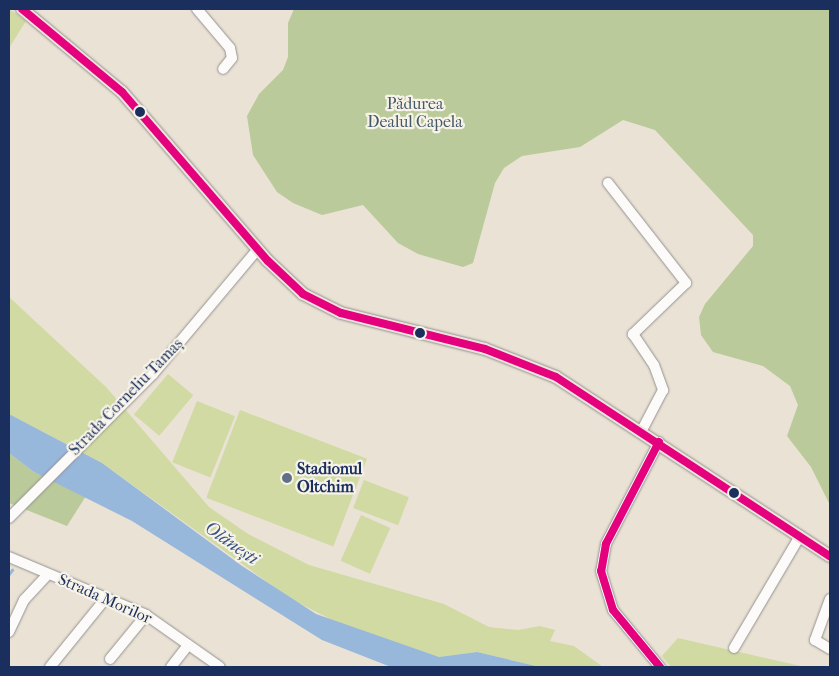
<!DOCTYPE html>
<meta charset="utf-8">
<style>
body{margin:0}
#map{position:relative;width:839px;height:676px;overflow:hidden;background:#eae2d4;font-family:"IM FELL French Canon",serif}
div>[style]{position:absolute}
.green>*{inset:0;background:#d0daa2;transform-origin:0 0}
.forest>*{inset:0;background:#baca9a}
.water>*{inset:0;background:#97b7db}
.stream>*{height:2.5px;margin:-1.25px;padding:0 1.25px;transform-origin:1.25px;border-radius:1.25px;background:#97b7db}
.roads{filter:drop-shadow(0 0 1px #939293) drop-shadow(0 0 1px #939293)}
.minor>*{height:10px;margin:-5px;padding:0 5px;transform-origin:5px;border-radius:5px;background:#fcfbf9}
.major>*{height:12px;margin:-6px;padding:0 6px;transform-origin:6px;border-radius:6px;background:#ede5dc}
.bus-1>*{height:8px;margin:-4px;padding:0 4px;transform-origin:4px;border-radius:4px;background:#e5007d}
.dots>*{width:14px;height:14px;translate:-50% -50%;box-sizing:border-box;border:2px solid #f7f3e8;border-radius:50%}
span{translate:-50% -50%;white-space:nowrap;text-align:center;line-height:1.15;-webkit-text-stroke:4.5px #f7f3e8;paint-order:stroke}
.park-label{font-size:16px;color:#435865}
.street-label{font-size:16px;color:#1b2f5e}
.poi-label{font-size:16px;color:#1b2f5e;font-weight:700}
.left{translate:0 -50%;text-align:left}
.water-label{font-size:18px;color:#365284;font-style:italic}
.frame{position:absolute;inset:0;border:10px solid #1b2f5e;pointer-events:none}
</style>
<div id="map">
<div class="green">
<div style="clip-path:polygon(9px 9px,26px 21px,9px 48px)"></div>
<div style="clip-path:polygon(9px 297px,106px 387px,209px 507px,248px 534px,309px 565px,444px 604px,489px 627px,518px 630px,540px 626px,555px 630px,550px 641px,574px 646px,603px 667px,540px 667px,477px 652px,439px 657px,344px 626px,291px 599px,102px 463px,9px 414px)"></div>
<div style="left:168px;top:374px;width:33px;height:53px;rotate:40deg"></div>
<div style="left:197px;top:401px;width:41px;height:66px;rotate:22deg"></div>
<div style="left:240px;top:410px;width:136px;height:94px;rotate:21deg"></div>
<div style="left:364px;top:480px;width:48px;height:30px;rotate:21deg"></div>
<div style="left:361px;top:515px;width:32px;height:50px;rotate:24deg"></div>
<div style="clip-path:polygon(678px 638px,805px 667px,671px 667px,662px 656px)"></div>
</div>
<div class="forest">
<div style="clip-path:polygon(294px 9px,830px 9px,830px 505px,811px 467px,787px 436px,798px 405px,790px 386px,763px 366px,713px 352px,701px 335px,699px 317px,705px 304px,753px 246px,753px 235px,655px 130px,623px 120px,580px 147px,522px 156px,504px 168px,495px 183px,473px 263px,463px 267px,418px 254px,398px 243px,363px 205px,322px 215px,293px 203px,277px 192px,253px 155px,247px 116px,259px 94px,283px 70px,288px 57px,288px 23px)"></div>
<div style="clip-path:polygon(9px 453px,34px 472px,86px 496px,67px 526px,9px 503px)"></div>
</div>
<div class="water">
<div style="clip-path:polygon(9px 414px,102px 463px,242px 566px,316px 614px,439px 657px,477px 652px,540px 667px,391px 667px,322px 640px,132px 521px,34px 472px,9px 453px)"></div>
</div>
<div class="stream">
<div style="left:9px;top:574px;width:5px;rotate:-53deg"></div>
</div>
<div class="roads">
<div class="minor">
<div style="left:197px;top:9px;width:51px;rotate:49.8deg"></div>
<div style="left:230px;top:48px;width:10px;rotate:79deg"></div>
<div style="left:232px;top:58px;width:14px;rotate:129deg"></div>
<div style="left:608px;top:183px;width:127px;rotate:52deg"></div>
<div style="left:686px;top:283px;width:74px;rotate:136.1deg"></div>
<div style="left:633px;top:334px;width:37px;rotate:56deg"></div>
<div style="left:654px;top:365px;width:27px;rotate:70deg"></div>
<div style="left:663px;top:390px;width:45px;rotate:117.7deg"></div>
<div style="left:659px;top:442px;width:115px;rotate:117.5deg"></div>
<div style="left:606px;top:544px;width:27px;rotate:100deg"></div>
<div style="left:601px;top:571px;width:41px;rotate:72.9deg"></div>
<div style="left:613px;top:610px;width:74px;rotate:50.5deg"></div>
<div style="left:9px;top:518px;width:204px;rotate:-45deg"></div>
<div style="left:153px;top:374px;width:163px;rotate:-50deg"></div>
<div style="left:9px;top:557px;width:149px;rotate:22.9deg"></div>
<div style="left:146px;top:615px;width:90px;rotate:35.1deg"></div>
<div style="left:830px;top:599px;width:44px;rotate:110.1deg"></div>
<div style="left:815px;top:640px;width:17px;rotate:31deg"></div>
<div style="left:9px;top:632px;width:35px;rotate:-65deg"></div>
<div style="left:24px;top:600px;width:35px;rotate:-47deg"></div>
<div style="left:734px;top:648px;width:130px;rotate:-59.5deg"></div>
<div style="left:110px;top:659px;width:57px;rotate:-50.7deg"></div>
<div style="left:50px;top:667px;width:89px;rotate:-50.9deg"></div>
<div style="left:171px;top:667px;width:28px;rotate:-52deg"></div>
</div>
<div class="major">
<div style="left:22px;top:9px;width:130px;rotate:39.7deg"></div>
<div style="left:122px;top:92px;width:223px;rotate:49.2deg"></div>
<div style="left:268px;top:261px;width:48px;rotate:43.3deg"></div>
<div style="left:303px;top:294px;width:42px;rotate:26.6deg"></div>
<div style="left:341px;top:313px;width:148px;rotate:14deg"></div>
<div style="left:485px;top:349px;width:76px;rotate:21.5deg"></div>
<div style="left:556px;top:377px;width:327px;rotate:33.2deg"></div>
</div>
</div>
<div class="bus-1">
<div style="left:22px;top:9px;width:130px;rotate:39.7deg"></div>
<div style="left:122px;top:92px;width:223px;rotate:49.2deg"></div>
<div style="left:268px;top:261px;width:48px;rotate:43.3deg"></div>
<div style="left:303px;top:294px;width:42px;rotate:26.6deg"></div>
<div style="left:341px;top:313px;width:148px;rotate:14deg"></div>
<div style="left:485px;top:349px;width:76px;rotate:21.5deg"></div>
<div style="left:556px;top:377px;width:327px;rotate:33.2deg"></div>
<div style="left:659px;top:442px;width:115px;rotate:117.5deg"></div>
<div style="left:606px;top:544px;width:27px;rotate:100deg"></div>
<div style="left:601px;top:571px;width:41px;rotate:72.9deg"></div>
<div style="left:613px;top:610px;width:74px;rotate:50.5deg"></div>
</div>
<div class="dots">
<div style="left:140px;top:112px;background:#1b2f5e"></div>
<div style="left:420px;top:333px;background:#1b2f5e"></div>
<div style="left:287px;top:478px;background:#636e87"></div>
<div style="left:734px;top:493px;background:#1b2f5e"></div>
</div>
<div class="park-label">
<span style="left:415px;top:113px">Pădurea<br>Dealul Capela</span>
</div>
<div class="street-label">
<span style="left:126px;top:397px;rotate:-46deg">Strada Corneliu Tamaș</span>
<span style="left:105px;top:599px;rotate:24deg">Strada Morilor</span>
</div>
<div class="poi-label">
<span class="left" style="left:297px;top:478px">Stadionul<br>Oltchim</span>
</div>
<div class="water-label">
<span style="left:231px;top:544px;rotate:35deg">Olănești</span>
</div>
<div class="frame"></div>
</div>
